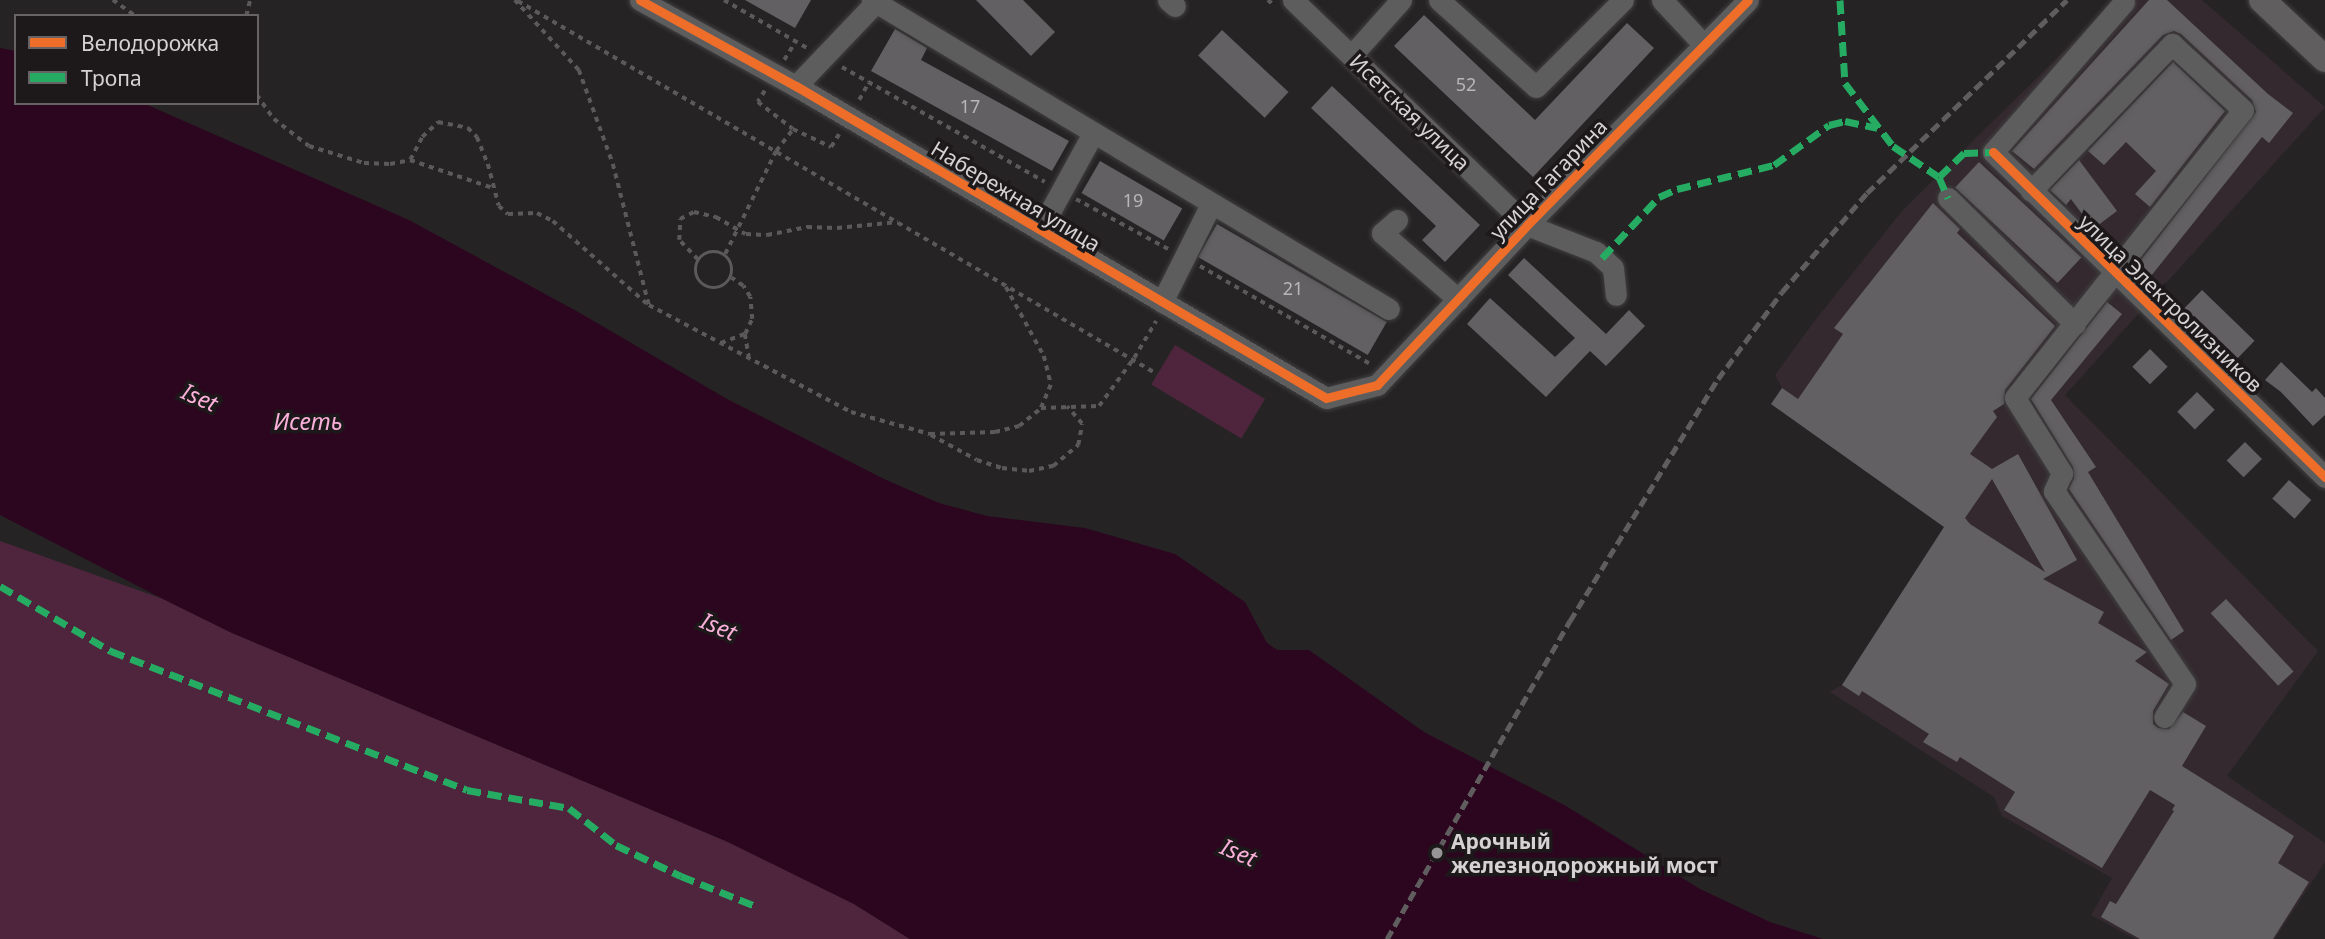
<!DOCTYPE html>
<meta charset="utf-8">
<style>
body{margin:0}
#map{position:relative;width:2325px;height:939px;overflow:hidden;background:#262325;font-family:"Noto Sans",sans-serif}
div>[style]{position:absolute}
.built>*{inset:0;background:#33292e}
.green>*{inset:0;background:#4e253d;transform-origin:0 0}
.water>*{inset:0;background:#2b061e}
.building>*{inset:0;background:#626062;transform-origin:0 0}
.path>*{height:3.5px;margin-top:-1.75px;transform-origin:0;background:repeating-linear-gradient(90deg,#5c595b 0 5px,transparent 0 10px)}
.path>.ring{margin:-1.75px;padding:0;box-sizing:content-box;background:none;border:3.5px solid #5c595b;border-radius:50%}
.roads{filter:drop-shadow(0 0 2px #414041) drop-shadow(0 0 2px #414041)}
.minor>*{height:21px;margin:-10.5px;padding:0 10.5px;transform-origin:10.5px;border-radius:10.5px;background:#5e5d5d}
.major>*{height:26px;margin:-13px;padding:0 13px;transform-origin:13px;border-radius:13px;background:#605e5f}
.rail>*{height:5px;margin-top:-2.5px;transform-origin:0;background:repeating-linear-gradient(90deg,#5f5d5e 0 10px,transparent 0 15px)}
.quiet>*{height:7px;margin-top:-3.5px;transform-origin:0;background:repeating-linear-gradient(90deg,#26ab63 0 14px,transparent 0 21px)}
.cycleway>*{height:9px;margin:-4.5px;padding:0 4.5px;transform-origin:4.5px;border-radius:4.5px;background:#ee6e29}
.dots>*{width:19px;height:19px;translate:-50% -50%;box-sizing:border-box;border:4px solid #1d191b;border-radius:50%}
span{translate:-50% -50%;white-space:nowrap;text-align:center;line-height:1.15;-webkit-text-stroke:7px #1d191b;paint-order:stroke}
.number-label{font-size:18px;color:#b9b6b8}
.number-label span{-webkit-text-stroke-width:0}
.street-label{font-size:21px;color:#d6d2d4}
.poi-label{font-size:21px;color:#d6d2d4;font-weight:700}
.left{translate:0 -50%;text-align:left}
.water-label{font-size:23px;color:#fab0d9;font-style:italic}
.legend{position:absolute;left:14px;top:14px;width:245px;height:91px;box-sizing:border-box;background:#1d191b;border:2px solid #676365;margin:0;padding:9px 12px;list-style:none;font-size:21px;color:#d6d2d4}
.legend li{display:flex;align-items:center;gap:14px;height:35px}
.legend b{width:35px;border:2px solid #676365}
</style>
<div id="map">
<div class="built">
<div style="clip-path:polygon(2116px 0,2202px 0,2325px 107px,2065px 395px,2318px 651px,2227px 776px,2325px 843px,2325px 862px,2275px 939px,2135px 939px,2091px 915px,2112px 878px,2002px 816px,1994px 797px,1830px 692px,1842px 685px,1944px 527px,1771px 404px,1782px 388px,1775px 375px,1813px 323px,1902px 211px)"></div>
</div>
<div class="green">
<div style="left:1175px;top:345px;width:105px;height:46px;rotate:31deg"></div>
<div style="clip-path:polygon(0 541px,163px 599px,232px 633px,728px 842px,854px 904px,910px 939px,0 939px)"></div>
</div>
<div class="water">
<div style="clip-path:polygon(0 48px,16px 51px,16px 103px,143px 103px,409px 220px,580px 313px,727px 399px,884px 479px,939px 503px,987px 516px,1085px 528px,1175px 554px,1245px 602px,1267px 643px,1277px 650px,1309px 650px,1424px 732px,1566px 806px,1700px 889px,1770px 922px,1823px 939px,910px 939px,854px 904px,728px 842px,232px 633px,163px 599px,0 515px)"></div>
</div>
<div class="building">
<div style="clip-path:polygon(745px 0,811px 0,795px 28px)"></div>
<div style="clip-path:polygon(976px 0,1023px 0,1055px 32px,1031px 56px)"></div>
<div style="clip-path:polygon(2149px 0,2167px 0,2268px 94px,2293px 113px,2269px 143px,2262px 137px,2151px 276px,2137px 265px,2256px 112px,2252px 100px,2181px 34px,2174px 31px,2163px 35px,2034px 169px,2012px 151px)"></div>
<div style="clip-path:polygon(1424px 15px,1535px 120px,1627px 23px,1654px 48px,1533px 177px,1394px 46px)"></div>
<div style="clip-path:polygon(895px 29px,927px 48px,921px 60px,1069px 141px,1052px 171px,871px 71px)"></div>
<div style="left:1222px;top:30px;width:91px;height:35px;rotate:43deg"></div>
<div style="clip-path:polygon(2173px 62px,2225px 111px,2150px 207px,2135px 194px,2156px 171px,2126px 142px,2104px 165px,2088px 151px)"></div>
<div style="clip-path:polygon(1332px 86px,1480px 225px,1445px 262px,1422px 240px,1436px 226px,1311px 108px)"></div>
<div style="clip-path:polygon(2079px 160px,2117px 211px,2093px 229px,2071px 199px,2066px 205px,2050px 190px)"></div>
<div style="left:1100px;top:161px;width:95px;height:37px;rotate:30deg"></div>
<div style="left:1979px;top:162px;width:140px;height:35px;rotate:43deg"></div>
<div style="clip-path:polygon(evenodd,1933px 203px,1960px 229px,1957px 233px,2055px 326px,2005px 390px,2004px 404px,1993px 411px,1997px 417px,1970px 454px,1992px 469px,2018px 454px,2077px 560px,2043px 579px,2104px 612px,2098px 623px,2147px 652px,2135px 661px,2169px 684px,2153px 711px,2153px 724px,2158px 728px,2169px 729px,2183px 712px,2206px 726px,2182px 766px,2294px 836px,2278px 863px,2309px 882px,2273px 939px,2140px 939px,2101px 917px,2110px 901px,2116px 904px,2174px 811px,2172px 810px,2175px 805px,2150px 790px,2102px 868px,2004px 810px,2015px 792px,1960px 757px,1957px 762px,1923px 742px,1929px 734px,1862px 691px,1859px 696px,1842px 685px,1944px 527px,1771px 404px,1782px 388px,1798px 399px,1843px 334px,1834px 328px,1933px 203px,1992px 479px,2045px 572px,1970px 524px,1965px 518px,1992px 479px)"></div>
<div style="left:1217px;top:224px;width:196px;height:38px;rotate:30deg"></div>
<div style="clip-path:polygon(1524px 258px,1606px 334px,1629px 310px,1645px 326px,1606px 366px,1590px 351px,1546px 397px,1467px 324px,1490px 298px,1555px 357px,1575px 338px,1508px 275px)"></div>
<div style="left:2202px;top:290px;width:73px;height:25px;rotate:44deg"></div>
<div style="clip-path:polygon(2107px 302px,2122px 314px,2051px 400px,2096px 467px,2088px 472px,2184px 631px,2171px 640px,2069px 489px,2074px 478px,2073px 467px,2031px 399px)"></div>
<div style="left:2150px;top:349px;width:25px;height:25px;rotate:45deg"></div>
<div style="clip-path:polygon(2281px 362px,2312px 392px,2316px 388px,2325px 398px,2325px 415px,2313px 426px,2281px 392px,2265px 380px)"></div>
<div style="left:2197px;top:392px;width:25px;height:28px;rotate:45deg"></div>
<div style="left:2245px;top:442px;width:24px;height:26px;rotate:45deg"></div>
<div style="left:2289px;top:480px;width:30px;height:25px;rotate:42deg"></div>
<div style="left:2226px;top:599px;width:99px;height:21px;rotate:47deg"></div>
</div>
<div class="path">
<div style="left:113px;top:0;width:28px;rotate:35deg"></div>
<div style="left:515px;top:0;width:95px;rotate:47.6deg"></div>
<div style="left:579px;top:70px;width:100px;rotate:70.1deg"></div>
<div style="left:613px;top:164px;width:146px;rotate:75.7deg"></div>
<div style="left:649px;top:305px;width:229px;rotate:27.9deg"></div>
<div style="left:851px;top:412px;width:82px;rotate:15.6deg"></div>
<div style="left:930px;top:434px;width:65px;rotate:-1.8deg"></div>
<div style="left:995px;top:432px;width:25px;rotate:-14deg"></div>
<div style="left:1019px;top:426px;width:28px;rotate:-39deg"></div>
<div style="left:1041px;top:408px;width:58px;rotate:-2deg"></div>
<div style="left:1099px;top:406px;width:59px;rotate:-53.9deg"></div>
<div style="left:1134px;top:358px;width:43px;rotate:-59.3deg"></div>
<div style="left:724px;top:0;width:96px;rotate:30deg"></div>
<div style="left:1268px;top:0;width:9px;rotate:41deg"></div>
<div style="left:518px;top:1px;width:740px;rotate:30.27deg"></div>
<div style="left:246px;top:16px;width:16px;rotate:-76deg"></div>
<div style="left:784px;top:60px;width:22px;rotate:-58deg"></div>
<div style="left:842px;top:67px;width:233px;rotate:29.5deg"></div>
<div style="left:765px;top:91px;width:13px;rotate:122deg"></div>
<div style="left:758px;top:102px;width:44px;rotate:37.6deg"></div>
<div style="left:793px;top:129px;width:42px;rotate:25.3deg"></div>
<div style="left:831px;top:147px;width:15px;rotate:-58deg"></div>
<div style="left:257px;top:95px;width:29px;rotate:55deg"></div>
<div style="left:274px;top:119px;width:44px;rotate:37.6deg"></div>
<div style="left:309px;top:146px;width:58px;rotate:17.2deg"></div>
<div style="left:364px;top:163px;width:26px;rotate:2deg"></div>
<div style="left:390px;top:164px;width:20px;rotate:-11deg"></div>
<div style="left:410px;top:160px;width:26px;rotate:-62deg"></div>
<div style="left:422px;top:137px;width:22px;rotate:-43deg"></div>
<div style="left:438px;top:122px;width:31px;rotate:11deg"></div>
<div style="left:468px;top:128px;width:13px;rotate:45deg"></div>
<div style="left:477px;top:137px;width:29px;rotate:68deg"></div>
<div style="left:488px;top:164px;width:43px;rotate:75.3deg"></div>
<div style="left:499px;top:206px;width:12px;rotate:42deg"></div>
<div style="left:508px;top:214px;width:29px;rotate:-2deg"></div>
<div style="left:537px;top:213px;width:18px;rotate:27deg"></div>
<div style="left:553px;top:221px;width:125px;rotate:41.4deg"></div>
<div style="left:859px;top:100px;width:21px;rotate:-61deg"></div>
<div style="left:410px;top:160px;width:88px;rotate:18.6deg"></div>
<div style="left:1076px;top:199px;width:105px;rotate:28.5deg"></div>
<div class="ring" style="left:696px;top:252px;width:32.5px;height:32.5px"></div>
<div style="left:725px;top:254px;width:115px;rotate:-63.7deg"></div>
<div style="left:776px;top:151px;width:28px;rotate:-52deg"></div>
<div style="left:698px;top:260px;width:28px;rotate:-134deg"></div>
<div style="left:679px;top:240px;width:21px;rotate:-87deg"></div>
<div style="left:680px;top:219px;width:16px;rotate:-27deg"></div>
<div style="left:694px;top:212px;width:23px;rotate:13deg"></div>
<div style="left:716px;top:217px;width:34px;rotate:30deg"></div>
<div style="left:746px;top:234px;width:21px;rotate:3deg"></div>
<div style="left:767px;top:235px;width:41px;rotate:-11.3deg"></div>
<div style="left:807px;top:227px;width:30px;rotate:2deg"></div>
<div style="left:837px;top:228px;width:61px;rotate:-5.6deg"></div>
<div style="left:1200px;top:266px;width:198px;rotate:29.9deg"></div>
<div style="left:1006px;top:287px;width:79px;rotate:61.2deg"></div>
<div style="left:1044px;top:356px;width:30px;rotate:76deg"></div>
<div style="left:1051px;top:385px;width:25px;rotate:113deg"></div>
<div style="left:745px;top:334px;width:23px;rotate:80deg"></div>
<div style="left:721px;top:343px;width:26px;rotate:-21deg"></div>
<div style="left:745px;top:334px;width:17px;rotate:-65deg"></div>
<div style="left:752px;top:319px;width:22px;rotate:-95deg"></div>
<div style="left:750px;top:297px;width:13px;rotate:-122deg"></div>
<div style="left:743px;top:286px;width:14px;rotate:-146deg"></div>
<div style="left:931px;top:435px;width:52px;rotate:28.5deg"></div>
<div style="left:977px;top:460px;width:26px;rotate:18deg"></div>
<div style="left:1002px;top:468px;width:27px;rotate:6deg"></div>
<div style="left:1029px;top:471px;width:25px;rotate:-12deg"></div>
<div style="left:1053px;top:466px;width:33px;rotate:-40deg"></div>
<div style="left:1078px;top:445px;width:21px;rotate:-79deg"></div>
<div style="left:1082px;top:424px;width:23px;rotate:-131deg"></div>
</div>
<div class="roads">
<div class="minor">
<div style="left:640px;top:0;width:178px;rotate:28.9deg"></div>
<div style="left:796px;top:86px;width:615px;rotate:30.48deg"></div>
<div style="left:1326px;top:398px;width:53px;rotate:-14.3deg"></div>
<div style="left:1377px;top:385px;width:219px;rotate:-46.8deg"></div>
<div style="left:1527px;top:225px;width:315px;rotate:-45.5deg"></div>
<div style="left:872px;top:0;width:602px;rotate:30.87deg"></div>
<div style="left:1168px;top:0;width:9px;rotate:41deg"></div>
<div style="left:1293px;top:0;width:325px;rotate:43.9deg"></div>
<div style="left:1527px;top:225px;width:74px;rotate:21.4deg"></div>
<div style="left:1596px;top:252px;width:23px;rotate:43deg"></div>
<div style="left:1613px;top:268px;width:27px;rotate:84deg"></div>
<div style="left:1439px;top:0;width:130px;rotate:41.9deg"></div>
<div style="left:1536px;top:87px;width:123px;rotate:-45deg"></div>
<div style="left:1662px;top:0;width:62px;rotate:47deg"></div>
<div style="left:2124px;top:2px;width:199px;rotate:131.1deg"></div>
<div style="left:1993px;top:152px;width:465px;rotate:44.4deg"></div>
<div style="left:1351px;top:56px;width:75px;rotate:-48.2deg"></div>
<div style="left:796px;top:86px;width:119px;rotate:-46.4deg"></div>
<div style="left:2031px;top:191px;width:204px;rotate:-46.2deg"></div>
<div style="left:2172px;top:44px;width:97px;rotate:42.9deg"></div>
<div style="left:2243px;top:110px;width:367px;rotate:128.4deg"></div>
<div style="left:2015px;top:398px;width:89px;rotate:57.9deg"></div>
<div style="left:2062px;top:473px;width:20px;rotate:114deg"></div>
<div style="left:2054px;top:491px;width:233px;rotate:55.8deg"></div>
<div style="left:2185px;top:684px;width:39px;rotate:122deg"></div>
<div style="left:1948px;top:198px;width:179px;rotate:44.8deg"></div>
<div style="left:1397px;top:220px;width:20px;rotate:139deg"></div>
<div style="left:1382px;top:233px;width:101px;rotate:41deg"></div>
<div style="left:1040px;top:230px;width:111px;rotate:-61.3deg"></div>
<div style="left:1162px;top:302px;width:110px;rotate:-63.4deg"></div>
</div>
<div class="major">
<div style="left:2262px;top:0;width:86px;rotate:43.1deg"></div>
</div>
</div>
<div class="rail">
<div style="left:1387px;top:939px;width:367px;rotate:-60.1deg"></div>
<div style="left:1570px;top:621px;width:284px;rotate:-58.6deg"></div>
<div style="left:1718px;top:379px;width:108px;rotate:-53.7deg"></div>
<div style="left:1782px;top:292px;width:130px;rotate:-49.4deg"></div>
<div style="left:1867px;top:193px;width:278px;rotate:-44deg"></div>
</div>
<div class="quiet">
<div style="left:1840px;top:0;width:83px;rotate:86.6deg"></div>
<div style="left:1845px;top:83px;width:79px;rotate:52.7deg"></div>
<div style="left:1893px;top:146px;width:55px;rotate:34deg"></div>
<div style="left:1939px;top:177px;width:35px;rotate:-44deg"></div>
<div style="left:1964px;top:153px;width:29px;rotate:-2deg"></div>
<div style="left:1939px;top:177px;width:23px;rotate:67deg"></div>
<div style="left:1602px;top:258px;width:83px;rotate:-46.9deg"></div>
<div style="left:1659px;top:197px;width:20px;rotate:-24deg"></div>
<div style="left:1677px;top:189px;width:100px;rotate:-13.9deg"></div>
<div style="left:1774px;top:165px;width:68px;rotate:-36deg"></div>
<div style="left:1829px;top:125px;width:16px;rotate:-14deg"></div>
<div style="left:1845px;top:121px;width:33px;rotate:12deg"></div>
<div style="left:0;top:586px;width:129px;rotate:30.4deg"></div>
<div style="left:111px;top:651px;width:382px;rotate:21.3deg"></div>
<div style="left:467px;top:790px;width:104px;rotate:10deg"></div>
<div style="left:569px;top:808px;width:60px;rotate:38.2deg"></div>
<div style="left:616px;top:845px;width:72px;rotate:25.5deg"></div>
<div style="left:681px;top:876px;width:83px;rotate:21.9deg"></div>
</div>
<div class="cycleway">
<div style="left:640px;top:0;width:178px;rotate:28.9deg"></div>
<div style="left:796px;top:86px;width:615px;rotate:30.48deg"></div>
<div style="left:1326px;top:398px;width:53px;rotate:-14.3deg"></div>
<div style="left:1377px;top:385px;width:219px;rotate:-46.8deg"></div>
<div style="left:1527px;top:225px;width:315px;rotate:-45.5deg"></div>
<div style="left:1993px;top:152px;width:465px;rotate:44.4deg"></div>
</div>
<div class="dots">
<div style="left:1437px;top:853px;background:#989597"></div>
</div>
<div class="number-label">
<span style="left:1466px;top:84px">52</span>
<span style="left:970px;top:106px">17</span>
<span style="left:1133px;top:200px">19</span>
<span style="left:1293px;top:288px">21</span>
</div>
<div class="street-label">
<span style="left:1410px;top:112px;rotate:44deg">Исетская улица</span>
<span style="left:1548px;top:179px;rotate:-46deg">улица Гагарина</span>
<span style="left:1016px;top:196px;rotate:31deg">Набережная улица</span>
<span style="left:2171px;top:303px;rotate:44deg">улица Электролизников</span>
</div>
<div class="poi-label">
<span class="left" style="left:1451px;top:853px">Арочный<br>железнодорожный мост</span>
</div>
<div class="water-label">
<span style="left:200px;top:397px;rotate:24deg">Iset</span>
<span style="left:308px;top:421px">Исеть</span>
<span style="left:719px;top:626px;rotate:23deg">Iset</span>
<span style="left:1239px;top:852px;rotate:23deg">Iset</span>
</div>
<ul class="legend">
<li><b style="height:9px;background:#ee6e29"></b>Велодорожка</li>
<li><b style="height:9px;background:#26ab63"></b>Тропа</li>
</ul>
</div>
